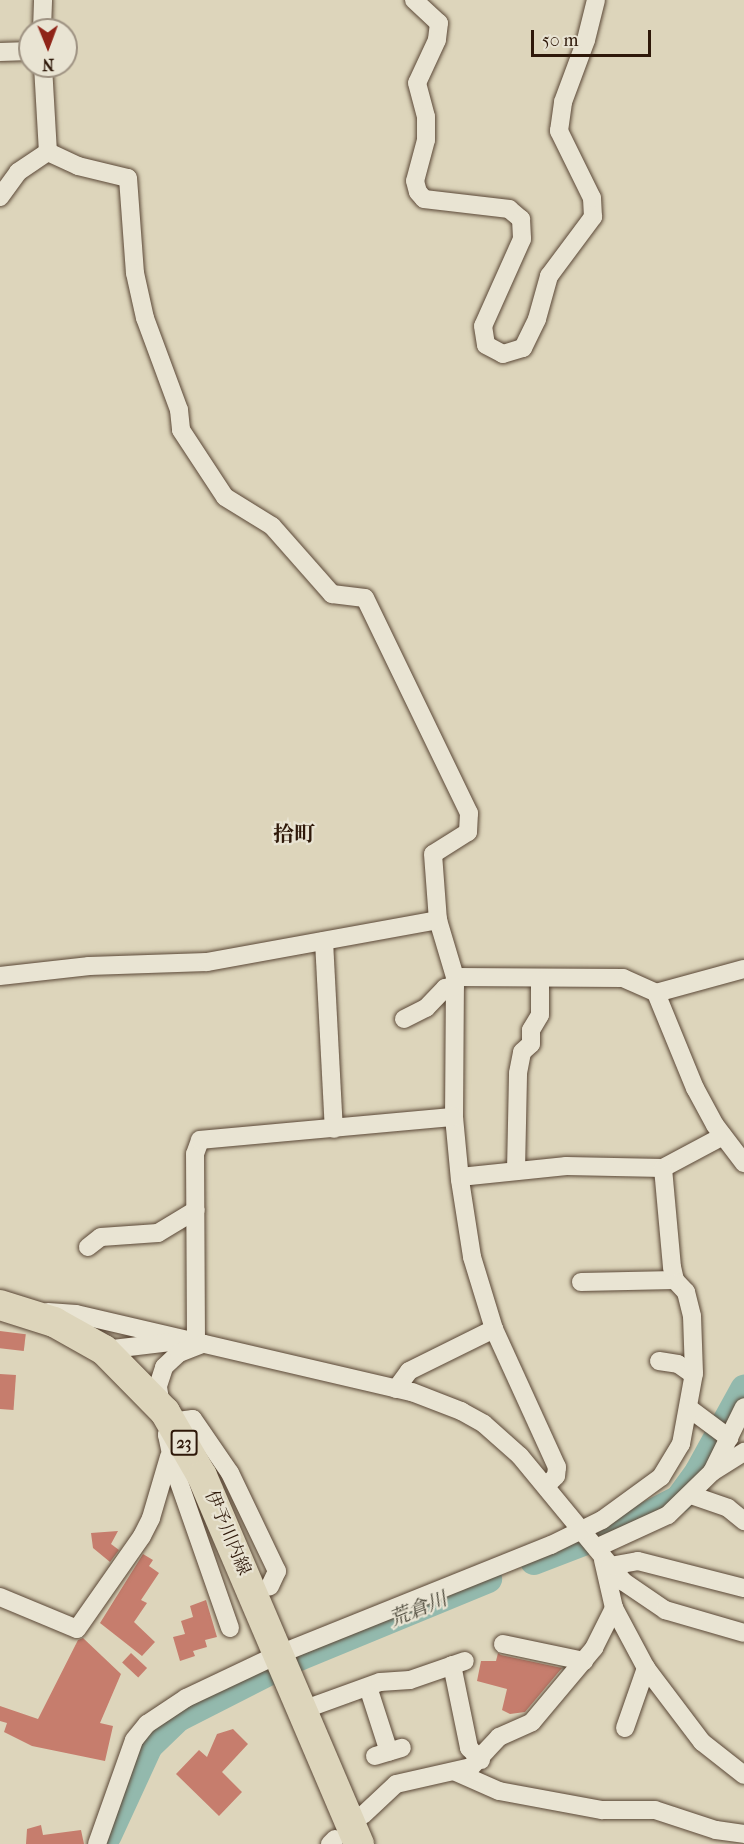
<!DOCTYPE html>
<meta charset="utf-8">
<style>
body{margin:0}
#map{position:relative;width:744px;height:1844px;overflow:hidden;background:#ddd5bb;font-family:"IM FELL French Canon","Noto Serif JP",serif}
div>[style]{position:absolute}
.river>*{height:28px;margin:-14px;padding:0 14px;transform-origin:14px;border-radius:14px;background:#93b9ad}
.building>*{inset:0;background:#c67d6d;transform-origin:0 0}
.roads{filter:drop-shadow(0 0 2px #5a4736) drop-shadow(0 0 2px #5a4736)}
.street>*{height:18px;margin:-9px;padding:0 9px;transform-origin:9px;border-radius:9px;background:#e9e4d3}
.primary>*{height:30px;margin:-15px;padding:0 15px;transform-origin:15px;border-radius:15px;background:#ddd5bb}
span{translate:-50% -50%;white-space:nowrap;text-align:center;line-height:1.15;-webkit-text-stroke:4.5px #e9e4d3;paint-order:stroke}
.shield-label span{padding:2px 4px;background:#e9e4d3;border:2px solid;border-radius:4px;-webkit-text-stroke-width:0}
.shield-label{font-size:16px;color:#2e1809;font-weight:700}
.street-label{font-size:18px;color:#2e1809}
.water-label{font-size:20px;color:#4c483a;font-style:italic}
.quarter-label{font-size:21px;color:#2e1809;font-weight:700}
.north{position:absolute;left:18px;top:18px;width:60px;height:60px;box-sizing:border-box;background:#e9e4d3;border:2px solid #9e9282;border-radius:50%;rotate:179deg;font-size:16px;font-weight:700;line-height:24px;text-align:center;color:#2e1809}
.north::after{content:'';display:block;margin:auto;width:21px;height:27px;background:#8f2418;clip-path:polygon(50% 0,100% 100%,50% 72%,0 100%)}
.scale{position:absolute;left:531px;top:30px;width:120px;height:27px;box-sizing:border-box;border:3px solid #2e1809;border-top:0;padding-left:8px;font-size:18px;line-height:21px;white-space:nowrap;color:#2e1809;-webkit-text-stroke:4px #e9e4d3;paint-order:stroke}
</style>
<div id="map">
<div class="river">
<div style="left:534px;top:1561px;width:108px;rotate:-21.1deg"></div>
<div style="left:635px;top:1522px;width:50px;rotate:-27.6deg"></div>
<div style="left:679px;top:1499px;width:34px;rotate:-54deg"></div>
<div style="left:699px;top:1471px;width:94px;rotate:-61.2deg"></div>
<div style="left:108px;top:1835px;width:98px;rotate:-65.3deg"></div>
<div style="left:149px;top:1746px;width:40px;rotate:-44deg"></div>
<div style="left:178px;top:1718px;width:130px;rotate:-27deg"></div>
<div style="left:294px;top:1659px;width:210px;rotate:-22.4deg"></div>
</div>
<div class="building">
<div style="left:0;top:1331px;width:26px;height:17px;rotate:7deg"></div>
<div style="left:0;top:1374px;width:16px;height:35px;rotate:4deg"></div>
<div style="clip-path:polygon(118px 1531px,111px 1544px,119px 1550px,110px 1562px,93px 1548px,91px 1533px)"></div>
<div style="clip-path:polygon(143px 1554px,153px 1560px,149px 1566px,159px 1573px,141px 1600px,147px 1603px,134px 1622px,155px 1642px,142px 1656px,100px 1623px)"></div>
<div style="clip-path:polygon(206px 1600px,217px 1637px,205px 1640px,207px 1647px,193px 1651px,195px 1656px,180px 1661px,173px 1637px,185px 1634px,181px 1621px,193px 1617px,190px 1606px)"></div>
<div style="clip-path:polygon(83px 1638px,121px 1674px,100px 1723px,113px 1726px,105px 1761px,32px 1746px,4px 1732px,7px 1723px,0 1721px,0 1706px,38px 1719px,78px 1640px)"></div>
<div style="left:131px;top:1653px;width:22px;height:13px;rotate:43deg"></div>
<div style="clip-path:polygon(498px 1653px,501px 1655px,562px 1668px,525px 1712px,510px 1714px,502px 1710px,507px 1689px,477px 1681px,481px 1661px,496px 1661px)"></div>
<div style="clip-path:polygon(233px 1729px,248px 1744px,222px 1772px,242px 1792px,219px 1816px,176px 1774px,199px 1750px,207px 1757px,217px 1734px)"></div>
<div style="clip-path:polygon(41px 1825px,43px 1835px,81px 1830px,84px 1844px,26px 1844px,27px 1829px)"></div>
</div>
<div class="roads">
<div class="street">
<div style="left:414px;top:0;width:34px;rotate:43deg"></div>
<div style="left:439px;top:23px;width:17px;rotate:97deg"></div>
<div style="left:437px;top:40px;width:47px;rotate:114.9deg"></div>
<div style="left:417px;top:83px;width:35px;rotate:75deg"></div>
<div style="left:426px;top:117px;width:23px;rotate:90deg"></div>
<div style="left:426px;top:140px;width:42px;rotate:105deg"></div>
<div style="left:415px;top:181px;width:11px;rotate:75deg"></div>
<div style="left:418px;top:192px;width:9px;rotate:49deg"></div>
<div style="left:424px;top:199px;width:86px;rotate:6.7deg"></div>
<div style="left:509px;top:209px;width:16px;rotate:40deg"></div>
<div style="left:521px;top:219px;width:20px;rotate:87deg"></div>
<div style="left:522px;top:239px;width:95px;rotate:114.1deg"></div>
<div style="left:483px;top:326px;width:19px;rotate:81deg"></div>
<div style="left:486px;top:345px;width:19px;rotate:28deg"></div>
<div style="left:503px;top:354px;width:21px;rotate:-17deg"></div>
<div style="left:523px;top:348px;width:32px;rotate:-64deg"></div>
<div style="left:537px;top:319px;width:45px;rotate:-74.4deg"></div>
<div style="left:549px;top:276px;width:74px;rotate:-53.3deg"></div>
<div style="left:593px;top:217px;width:19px;rotate:-93deg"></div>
<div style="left:592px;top:198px;width:75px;rotate:-116.2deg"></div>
<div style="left:559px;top:131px;width:29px;rotate:-82deg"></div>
<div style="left:563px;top:102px;width:66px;rotate:-69.6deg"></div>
<div style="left:586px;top:40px;width:41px;rotate:-76deg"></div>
<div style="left:42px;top:30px;width:30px;rotate:-88deg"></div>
<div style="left:0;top:52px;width:30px;rotate:-2deg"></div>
<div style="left:43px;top:66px;width:86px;rotate:86.7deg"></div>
<div style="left:48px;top:152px;width:33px;rotate:25deg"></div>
<div style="left:78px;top:166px;width:51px;rotate:13.5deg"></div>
<div style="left:128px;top:178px;width:95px;rotate:85.8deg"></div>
<div style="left:135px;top:273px;width:46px;rotate:77.5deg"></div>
<div style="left:145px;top:318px;width:98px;rotate:69.7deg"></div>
<div style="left:179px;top:410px;width:20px;rotate:84deg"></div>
<div style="left:181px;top:430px;width:80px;rotate:56.7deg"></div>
<div style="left:225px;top:497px;width:55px;rotate:31.7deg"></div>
<div style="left:272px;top:526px;width:91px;rotate:48.6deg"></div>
<div style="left:332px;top:594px;width:33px;rotate:7deg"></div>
<div style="left:365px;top:598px;width:239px;rotate:64.2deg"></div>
<div style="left:469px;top:813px;width:19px;rotate:93deg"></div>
<div style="left:468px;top:832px;width:41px;rotate:147.8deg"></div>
<div style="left:433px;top:854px;width:66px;rotate:85.7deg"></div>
<div style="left:438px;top:920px;width:59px;rotate:73.4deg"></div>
<div style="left:455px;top:977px;width:140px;rotate:90.4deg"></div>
<div style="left:454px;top:1117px;width:63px;rotate:84.6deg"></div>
<div style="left:460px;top:1180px;width:78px;rotate:81.1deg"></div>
<div style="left:472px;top:1257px;width:75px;rotate:73deg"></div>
<div style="left:494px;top:1329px;width:152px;rotate:65.5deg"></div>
<div style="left:557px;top:1467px;width:9px;rotate:96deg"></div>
<div style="left:556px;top:1476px;width:13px;rotate:135deg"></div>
<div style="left:0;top:197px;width:31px;rotate:-54deg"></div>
<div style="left:18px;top:172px;width:36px;rotate:-34deg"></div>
<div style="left:324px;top:941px;width:188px;rotate:87deg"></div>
<div style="left:0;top:976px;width:90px;rotate:-6.4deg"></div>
<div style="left:89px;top:966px;width:118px;rotate:-1.9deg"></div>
<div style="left:207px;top:962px;width:235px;rotate:-10.3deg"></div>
<div style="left:455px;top:977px;width:168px;rotate:0.3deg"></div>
<div style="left:623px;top:978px;width:36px;rotate:24deg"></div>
<div style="left:656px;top:993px;width:91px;rotate:-15.3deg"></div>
<div style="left:656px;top:993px;width:103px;rotate:67.7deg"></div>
<div style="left:695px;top:1088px;width:42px;rotate:61.6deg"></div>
<div style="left:715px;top:1125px;width:48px;rotate:52.7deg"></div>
<div style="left:404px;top:1019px;width:25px;rotate:-27deg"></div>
<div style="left:426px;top:1008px;width:28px;rotate:-46deg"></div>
<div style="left:445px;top:988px;width:10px;rotate:-11deg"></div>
<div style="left:516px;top:1171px;width:98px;rotate:-88.8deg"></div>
<div style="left:518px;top:1073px;width:21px;rotate:-79deg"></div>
<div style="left:522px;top:1052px;width:12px;rotate:-42deg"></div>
<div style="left:531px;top:1044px;width:14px;rotate:-90deg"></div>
<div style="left:531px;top:1030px;width:17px;rotate:-59deg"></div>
<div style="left:540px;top:1015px;width:35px;rotate:-90deg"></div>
<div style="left:460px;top:1177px;width:107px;rotate:-5.9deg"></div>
<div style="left:566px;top:1166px;width:97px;rotate:1.2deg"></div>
<div style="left:663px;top:1168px;width:68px;rotate:-28.1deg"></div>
<div style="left:88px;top:1247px;width:16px;rotate:-38deg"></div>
<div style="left:101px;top:1237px;width:57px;rotate:-4deg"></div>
<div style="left:158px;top:1233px;width:44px;rotate:-31.2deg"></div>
<div style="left:581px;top:1282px;width:94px;rotate:-1.2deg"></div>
<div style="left:48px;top:1312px;width:28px;rotate:4deg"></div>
<div style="left:76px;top:1314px;width:345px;rotate:13.1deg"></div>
<div style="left:412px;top:1392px;width:53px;rotate:21.2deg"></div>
<div style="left:461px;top:1411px;width:26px;rotate:29deg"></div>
<div style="left:484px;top:1424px;width:48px;rotate:41.6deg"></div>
<div style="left:520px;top:1456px;width:163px;rotate:50.5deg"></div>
<div style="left:624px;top:1582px;width:50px;rotate:34.3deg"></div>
<div style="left:665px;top:1610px;width:82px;rotate:16.2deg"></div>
<div style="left:196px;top:1342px;width:188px;rotate:-90.3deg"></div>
<div style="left:195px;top:1154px;width:15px;rotate:-70deg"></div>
<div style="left:200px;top:1140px;width:255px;rotate:-5.2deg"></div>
<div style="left:104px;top:1350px;width:67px;rotate:-6.8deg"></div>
<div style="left:659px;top:1361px;width:19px;rotate:9deg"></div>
<div style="left:678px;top:1364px;width:19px;rotate:35deg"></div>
<div style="left:396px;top:1389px;width:22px;rotate:-54deg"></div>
<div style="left:409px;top:1371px;width:95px;rotate:-26.3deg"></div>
<div style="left:161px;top:1406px;width:20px;rotate:-99deg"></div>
<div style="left:158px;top:1386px;width:20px;rotate:-72deg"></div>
<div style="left:164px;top:1367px;width:21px;rotate:-43deg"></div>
<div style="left:179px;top:1353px;width:26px;rotate:-21deg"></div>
<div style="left:690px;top:1409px;width:49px;rotate:36.6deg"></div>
<div style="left:712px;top:1472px;width:72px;rotate:-63.8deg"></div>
<div style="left:691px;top:1495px;width:39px;rotate:19deg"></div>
<div style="left:728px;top:1508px;width:21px;rotate:39deg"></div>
<div style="left:596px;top:1548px;width:79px;rotate:-24.6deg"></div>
<div style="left:668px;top:1515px;width:62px;rotate:-44.3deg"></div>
<div style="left:712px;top:1472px;width:38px;rotate:-32deg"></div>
<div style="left:603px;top:1560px;width:49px;rotate:77.1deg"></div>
<div style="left:614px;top:1608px;width:68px;rotate:61.9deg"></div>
<div style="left:646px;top:1668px;width:93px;rotate:52.9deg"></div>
<div style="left:702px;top:1742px;width:53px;rotate:38.2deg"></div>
<div style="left:610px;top:1566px;width:28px;rotate:-10deg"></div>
<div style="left:638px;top:1561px;width:109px;rotate:14.3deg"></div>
<div style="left:0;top:1597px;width:83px;rotate:22.6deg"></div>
<div style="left:77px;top:1629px;width:113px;rotate:-55deg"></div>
<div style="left:142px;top:1536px;width:20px;rotate:-63deg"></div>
<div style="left:151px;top:1518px;width:64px;rotate:-73.6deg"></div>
<div style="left:230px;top:1628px;width:170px;rotate:-109.3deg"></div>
<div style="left:174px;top:1468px;width:34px;rotate:-102deg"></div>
<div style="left:167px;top:1435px;width:14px;rotate:-73deg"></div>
<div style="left:171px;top:1422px;width:22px;rotate:-8deg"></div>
<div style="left:193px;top:1419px;width:65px;rotate:55.6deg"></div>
<div style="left:230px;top:1473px;width:109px;rotate:64.4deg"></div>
<div style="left:277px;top:1571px;width:17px;rotate:115deg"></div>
<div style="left:503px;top:1644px;width:83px;rotate:11.9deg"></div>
<div style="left:452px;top:1665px;width:85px;rotate:78.4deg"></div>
<div style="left:469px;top:1748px;width:17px;rotate:45deg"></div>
<div style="left:368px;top:1687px;width:68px;rotate:72.1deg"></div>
<div style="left:300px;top:1711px;width:85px;rotate:-19.9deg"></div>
<div style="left:380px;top:1682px;width:30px;rotate:-4deg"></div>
<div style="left:410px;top:1680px;width:58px;rotate:-19.1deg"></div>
<div style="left:625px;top:1728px;width:64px;rotate:-70.7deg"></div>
<div style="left:375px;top:1756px;width:28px;rotate:-17deg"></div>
<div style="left:456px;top:1772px;width:47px;rotate:23.8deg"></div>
<div style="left:499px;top:1791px;width:105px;rotate:10.5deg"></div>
<div style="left:602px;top:1810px;width:53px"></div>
<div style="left:655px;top:1810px;width:64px;rotate:18.2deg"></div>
<div style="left:716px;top:1830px;width:28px;rotate:8deg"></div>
<div style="left:363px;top:1815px;width:45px;rotate:-43.2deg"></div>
<div style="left:396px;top:1784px;width:77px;rotate:-12.8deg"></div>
<div style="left:471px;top:1767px;width:41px;rotate:-47deg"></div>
<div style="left:499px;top:1737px;width:36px;rotate:-24deg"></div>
<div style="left:532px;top:1722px;width:97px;rotate:-50deg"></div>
<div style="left:594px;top:1648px;width:45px;rotate:-63.4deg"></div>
<div style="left:97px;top:1844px;width:110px;rotate:-70.4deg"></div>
<div style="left:134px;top:1740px;width:21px;rotate:-51deg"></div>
<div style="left:147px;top:1724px;width:47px;rotate:-33.7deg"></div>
<div style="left:186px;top:1698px;width:101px;rotate:-25.3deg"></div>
<div style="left:277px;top:1655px;width:295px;rotate:-21.9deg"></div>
<div style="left:551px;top:1545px;width:57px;rotate:-26.1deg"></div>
<div style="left:602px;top:1520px;width:73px;rotate:-36.1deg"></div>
<div style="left:661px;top:1477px;width:39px;rotate:-59deg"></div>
<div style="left:681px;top:1444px;width:72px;rotate:-79.6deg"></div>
<div style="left:694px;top:1373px;width:57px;rotate:-92deg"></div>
<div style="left:692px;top:1316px;width:25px;rotate:-104deg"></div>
<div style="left:686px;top:1292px;width:16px;rotate:-133deg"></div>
<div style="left:675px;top:1280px;width:13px;rotate:-103deg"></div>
<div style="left:672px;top:1267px;width:99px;rotate:-95.2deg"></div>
<div style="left:330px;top:1844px;width:7px;rotate:-45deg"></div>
</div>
<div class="primary">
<div style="left:0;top:1305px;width:57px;rotate:17.5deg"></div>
<div style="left:54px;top:1322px;width:57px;rotate:29.2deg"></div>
<div style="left:104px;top:1350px;width:87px;rotate:45.5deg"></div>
<div style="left:165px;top:1412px;width:74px;rotate:60deg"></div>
<div style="left:202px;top:1476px;width:400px;rotate:66.9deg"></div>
</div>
</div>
<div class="shield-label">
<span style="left:184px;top:1443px">23</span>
</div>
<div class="street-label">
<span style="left:227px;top:1533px;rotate:67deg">伊予川内線</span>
</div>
<div class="water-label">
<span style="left:418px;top:1609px;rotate:-22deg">荒倉川</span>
</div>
<div class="quarter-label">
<span style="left:294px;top:834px">拾町</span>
</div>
<div class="north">N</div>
<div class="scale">50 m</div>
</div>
